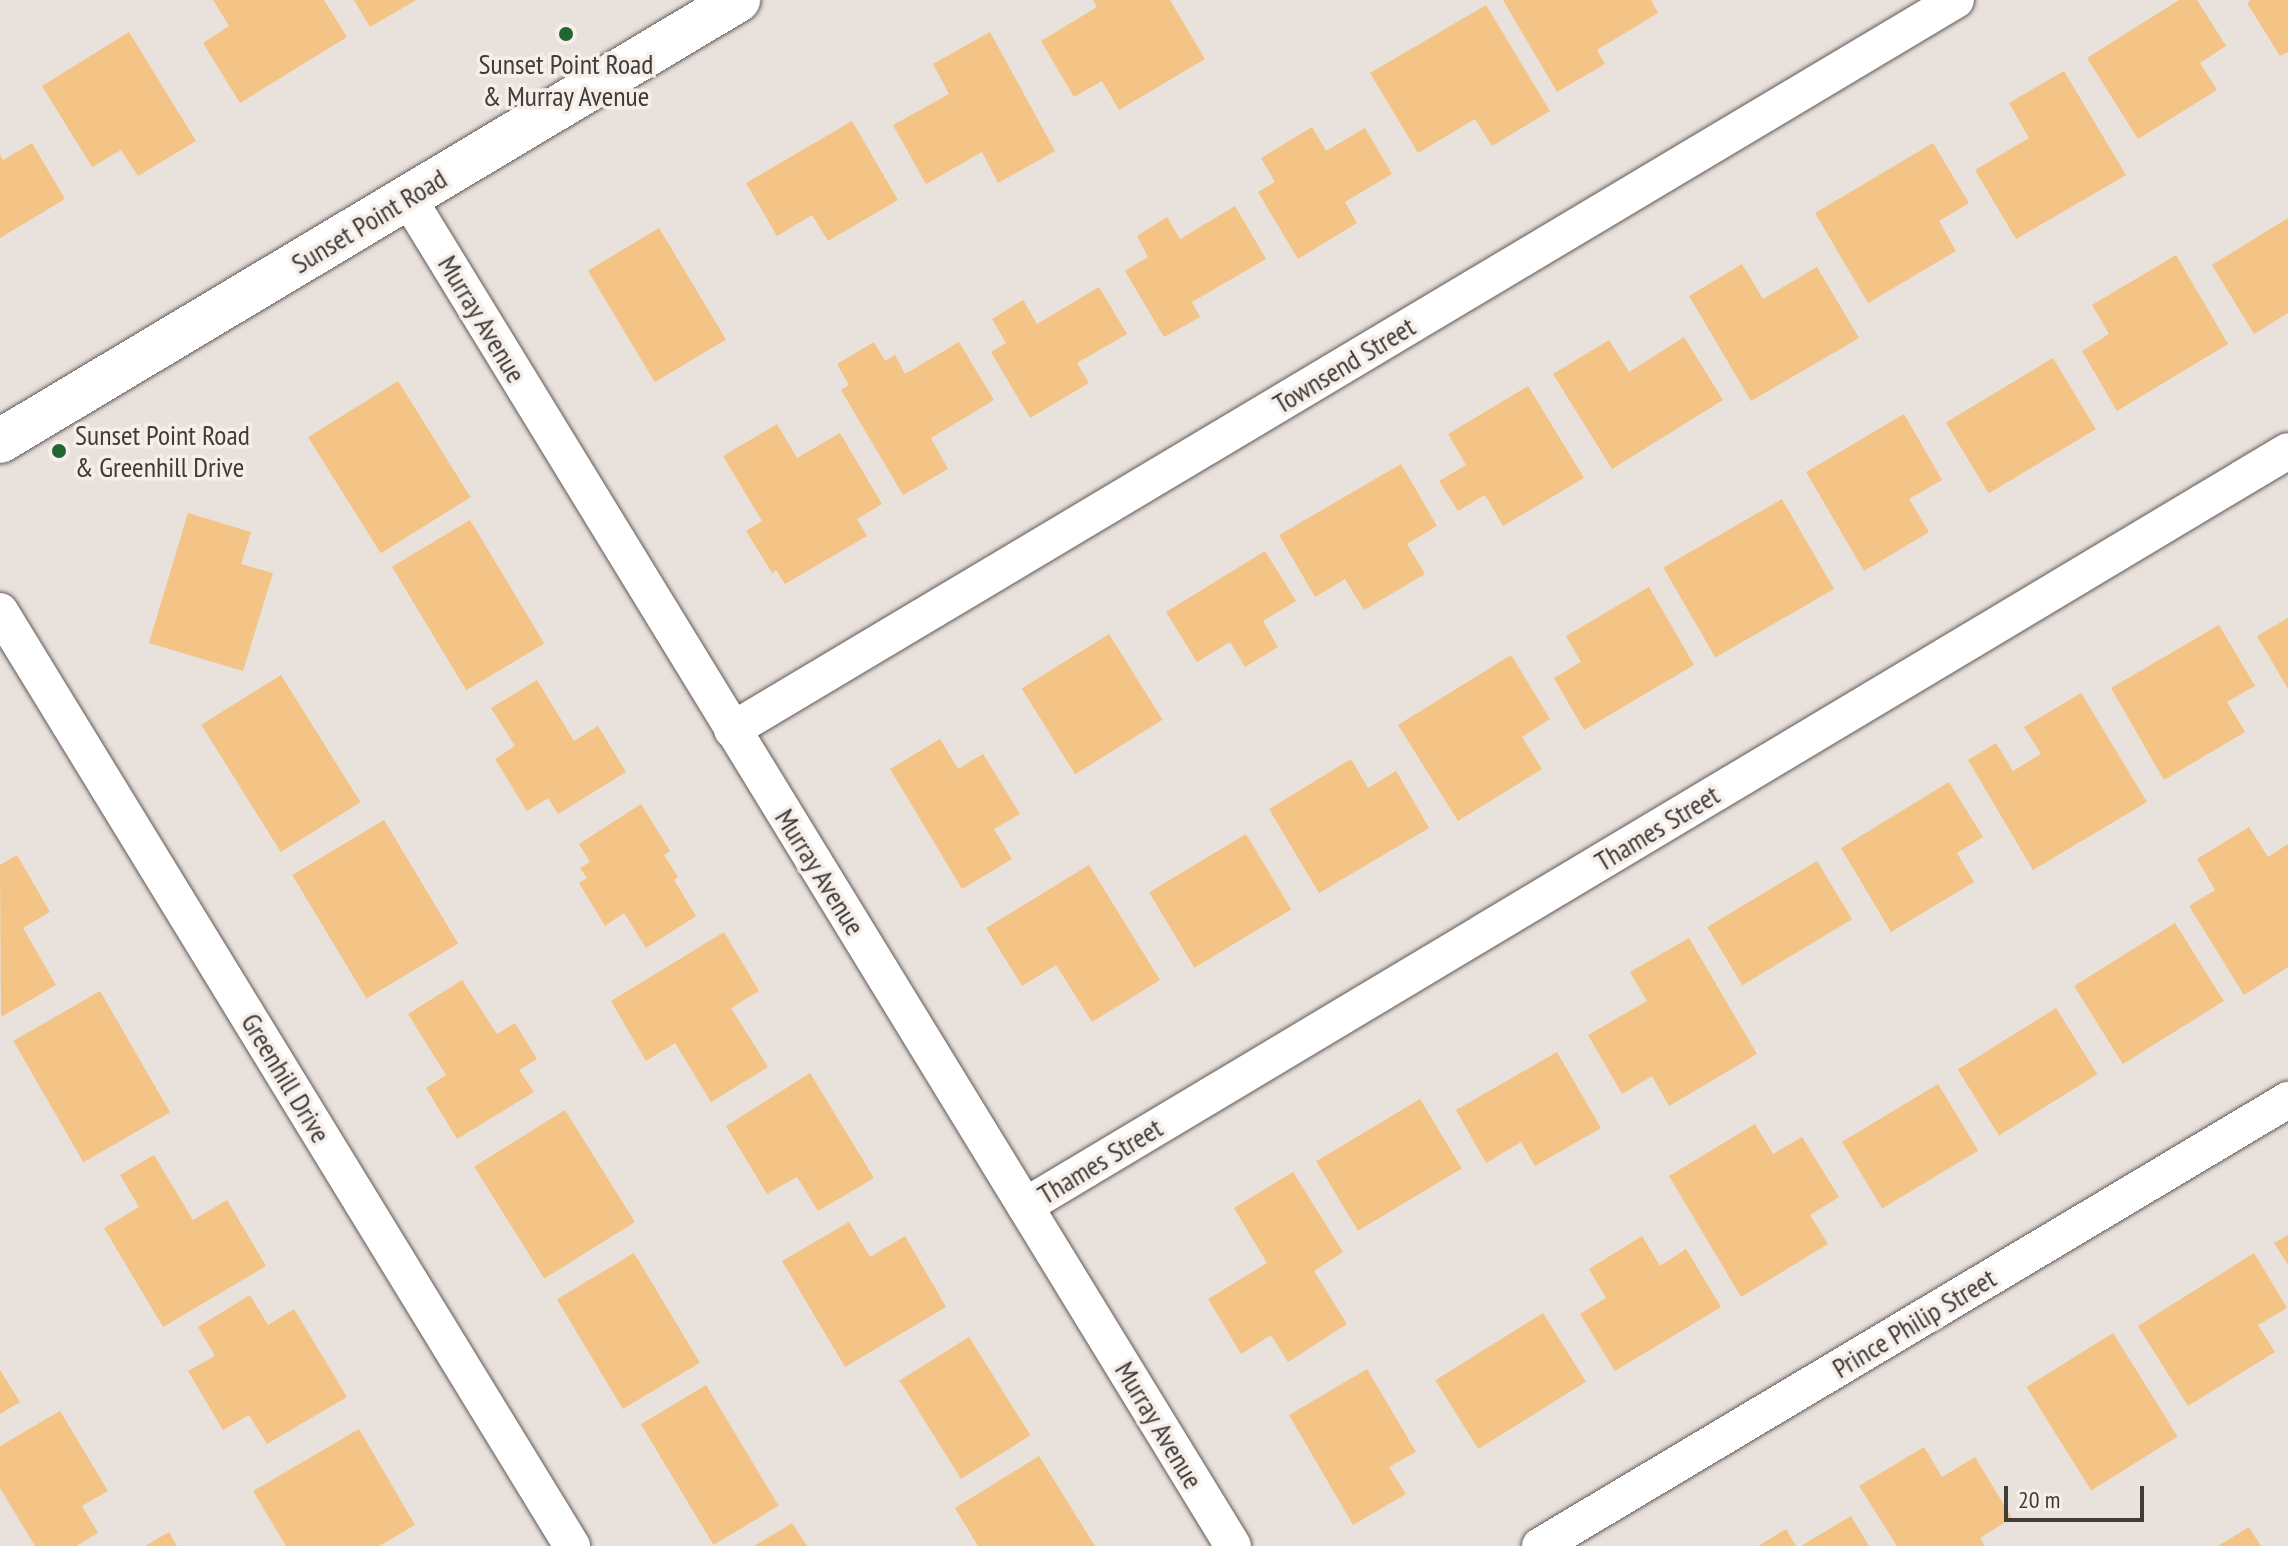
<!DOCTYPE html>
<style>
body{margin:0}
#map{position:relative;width:2288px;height:1546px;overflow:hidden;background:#e9e1dc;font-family:"PT Sans Narrow",sans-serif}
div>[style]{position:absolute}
.building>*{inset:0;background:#f3c485;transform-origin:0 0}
.roads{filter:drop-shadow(0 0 2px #615a56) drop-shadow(0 0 2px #615a56)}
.minor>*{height:36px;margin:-18px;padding:0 18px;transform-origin:18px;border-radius:18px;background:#fff}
.secondary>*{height:44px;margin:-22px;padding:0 22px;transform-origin:22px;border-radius:22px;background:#fff}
.dots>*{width:22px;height:22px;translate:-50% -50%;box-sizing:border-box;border:4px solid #f6eee9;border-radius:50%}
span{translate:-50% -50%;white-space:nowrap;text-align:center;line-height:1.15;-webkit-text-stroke:7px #f6eee9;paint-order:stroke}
.poi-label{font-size:28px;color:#3f3c3a}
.left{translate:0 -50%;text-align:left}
.street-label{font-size:28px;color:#3f3c3a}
.scale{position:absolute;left:2004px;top:1486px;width:140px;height:36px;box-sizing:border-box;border:4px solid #3f3c3a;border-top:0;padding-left:10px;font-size:24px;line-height:28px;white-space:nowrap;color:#3f3c3a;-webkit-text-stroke:6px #f6eee9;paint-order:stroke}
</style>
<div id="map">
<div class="building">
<div style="clip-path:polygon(213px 0,324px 0,347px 37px,240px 103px,203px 43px,229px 26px)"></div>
<div style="clip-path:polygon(354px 0,416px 0,370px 27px)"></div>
<div style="clip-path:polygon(1093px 0,1170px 0,1205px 59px,1119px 110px,1102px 81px,1074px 97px,1041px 41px,1097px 7px)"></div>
<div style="clip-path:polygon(1503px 0,1651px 0,1658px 13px,1597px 50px,1605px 64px,1557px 92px)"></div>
<div style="clip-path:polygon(2179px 0,2197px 0,2226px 46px,2200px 63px,2217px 90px,2138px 139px,2087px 58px)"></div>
<div style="clip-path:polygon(2251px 0,2288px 0,2288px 52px,2280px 56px,2247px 3px)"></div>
<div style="clip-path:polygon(1486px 5px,1550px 111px,1492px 146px,1475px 119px,1418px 153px,1370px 73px)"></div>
<div style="clip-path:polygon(129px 32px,196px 141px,138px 176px,121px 150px,92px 167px,42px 86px)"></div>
<div style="clip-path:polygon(990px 32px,1055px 151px,998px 183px,982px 152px,926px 184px,893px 125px,949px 94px,933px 64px)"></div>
<div style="clip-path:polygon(2064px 71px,2126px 175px,2016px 239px,1975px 170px,2029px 138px,2009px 103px)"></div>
<div style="clip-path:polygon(852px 121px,898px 200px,828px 241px,812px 215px,777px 236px,746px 183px)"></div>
<div style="clip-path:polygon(1312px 127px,1326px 151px,1365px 128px,1392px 174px,1345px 202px,1357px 223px,1298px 259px,1258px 192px,1275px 182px,1261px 158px)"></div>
<div style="clip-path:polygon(32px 143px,65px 199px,0 238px,0 154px,3px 160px)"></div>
<div style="clip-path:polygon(1933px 143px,1969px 203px,1939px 221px,1956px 251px,1868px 303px,1815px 213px)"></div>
<div style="clip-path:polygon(1235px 206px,1266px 259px,1192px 302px,1200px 317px,1164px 337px,1125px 271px,1148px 257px,1137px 236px,1167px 217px,1180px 239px)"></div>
<div style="clip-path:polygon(2288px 218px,2288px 313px,2254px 334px,2212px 265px)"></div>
<div style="left:659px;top:228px;width:130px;height:83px;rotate:59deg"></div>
<div style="clip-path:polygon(2176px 255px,2228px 344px,2117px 411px,2082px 351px,2109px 334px,2092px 305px)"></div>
<div style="clip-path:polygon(1742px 264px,1763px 299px,1817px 267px,1859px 338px,1751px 401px,1689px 296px)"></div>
<div style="clip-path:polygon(1099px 287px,1127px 334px,1077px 363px,1089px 383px,1030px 418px,991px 352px,1006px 343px,992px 319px,1023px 300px,1037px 324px)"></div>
<div style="clip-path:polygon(1684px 337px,1723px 400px,1612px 469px,1553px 374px,1609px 340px,1629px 372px)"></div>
<div style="clip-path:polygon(874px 342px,885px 361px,895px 355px,905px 374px,959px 342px,994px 400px,931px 438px,948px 469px,903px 495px,841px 390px,849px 385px,837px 364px)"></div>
<div style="left:2053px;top:358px;width:83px;height:125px;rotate:59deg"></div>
<div style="left:398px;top:381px;width:137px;height:106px;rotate:58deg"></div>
<div style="clip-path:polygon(1528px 386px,1584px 478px,1503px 526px,1485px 495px,1458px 511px,1439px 481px,1466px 465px,1448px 434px)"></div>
<div style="clip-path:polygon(1904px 414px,1942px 480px,1909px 499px,1929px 532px,1864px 571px,1806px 472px)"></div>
<div style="clip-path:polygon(777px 424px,797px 458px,840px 433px,882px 504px,857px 519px,867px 536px,785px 584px,776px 570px,772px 573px,746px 531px,762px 521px,723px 456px)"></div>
<div style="clip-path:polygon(1401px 464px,1437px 526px,1407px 544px,1425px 574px,1364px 610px,1345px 579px,1315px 597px,1279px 535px)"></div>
<div style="left:1782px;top:499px;width:104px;height:137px;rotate:60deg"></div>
<div style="clip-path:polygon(188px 513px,251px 532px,241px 564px,273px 573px,243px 671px,149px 643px)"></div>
<div style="left:470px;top:520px;width:144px;height:91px;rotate:59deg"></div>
<div style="clip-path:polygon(1265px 551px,1296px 601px,1263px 621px,1278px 647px,1245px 667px,1230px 642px,1197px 662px,1166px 612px)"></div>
<div style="clip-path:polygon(1649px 587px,1694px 665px,1584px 730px,1554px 678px,1581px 662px,1566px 636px)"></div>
<div style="clip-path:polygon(2288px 618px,2288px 689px,2257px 636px)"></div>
<div style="clip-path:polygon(2219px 625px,2255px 686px,2227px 702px,2245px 732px,2164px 780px,2111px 688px)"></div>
<div style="left:1109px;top:634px;width:101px;height:103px;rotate:58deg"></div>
<div style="clip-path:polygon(1511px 655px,1550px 719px,1522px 737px,1542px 769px,1458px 821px,1398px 725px)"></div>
<div style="left:281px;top:675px;width:150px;height:94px;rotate:58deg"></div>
<div style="clip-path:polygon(537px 680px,574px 741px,598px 726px,626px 772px,558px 814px,548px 798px,527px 811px,495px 759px,515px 746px,491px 708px)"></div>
<div style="clip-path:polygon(2081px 693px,2147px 802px,2033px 870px,1968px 760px,1996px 743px,2013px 771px,2041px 754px,2024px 727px)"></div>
<div style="clip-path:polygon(940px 739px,958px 769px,983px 754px,1020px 814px,994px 829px,1012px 859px,962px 889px,890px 769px)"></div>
<div style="clip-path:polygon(1351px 759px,1368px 788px,1396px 771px,1429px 828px,1319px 893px,1269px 809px)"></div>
<div style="clip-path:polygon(1949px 782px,1983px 837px,1957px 853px,1974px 882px,1891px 932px,1841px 848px)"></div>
<div style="clip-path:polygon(641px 804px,670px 851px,664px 855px,678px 877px,674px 880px,696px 916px,646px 948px,624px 913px,605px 926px,579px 883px,587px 878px,580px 868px,590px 862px,579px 844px)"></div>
<div style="left:384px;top:820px;width:144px;height:107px;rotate:59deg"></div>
<div style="clip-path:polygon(2249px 827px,2268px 857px,2288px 844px,2288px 967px,2244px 995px,2189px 906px,2215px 890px,2197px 859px)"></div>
<div style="left:1246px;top:834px;width:88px;height:113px;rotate:59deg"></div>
<div style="clip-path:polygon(17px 855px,50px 912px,23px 928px,56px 985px,1px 1017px,0 865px)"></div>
<div style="left:1817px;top:861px;width:68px;height:128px;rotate:59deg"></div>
<div style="clip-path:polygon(1089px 865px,1160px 980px,1092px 1022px,1056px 965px,1022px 986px,986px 928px)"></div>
<div style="left:2175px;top:923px;width:92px;height:119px;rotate:58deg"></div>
<div style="clip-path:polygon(724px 932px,759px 991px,731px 1008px,768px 1067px,711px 1102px,675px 1043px,646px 1061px,611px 1001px)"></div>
<div style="clip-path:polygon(1689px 938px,1757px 1054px,1669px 1106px,1652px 1076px,1622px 1094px,1588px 1035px,1647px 1001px,1630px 972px)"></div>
<div style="clip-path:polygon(462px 980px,497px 1034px,515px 1023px,537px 1059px,519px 1070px,534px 1092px,457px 1139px,426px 1088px,446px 1075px,408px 1014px)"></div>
<div style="left:100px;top:991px;width:140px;height:100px;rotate:60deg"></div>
<div style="left:2056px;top:1008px;width:78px;height:116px;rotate:58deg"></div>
<div style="clip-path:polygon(1557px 1052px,1601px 1128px,1535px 1166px,1521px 1142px,1486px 1163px,1456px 1110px)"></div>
<div style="clip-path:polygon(810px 1073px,874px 1178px,818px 1211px,797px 1177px,767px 1194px,726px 1126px)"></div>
<div style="left:1938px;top:1084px;width:78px;height:112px;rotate:59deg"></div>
<div style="left:1420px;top:1099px;width:81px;height:121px;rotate:59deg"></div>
<div style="left:565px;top:1110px;width:132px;height:107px;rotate:58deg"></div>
<div style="clip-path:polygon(1755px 1124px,1773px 1154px,1802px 1137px,1839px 1197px,1810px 1215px,1828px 1244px,1741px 1297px,1669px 1176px)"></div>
<div style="clip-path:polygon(154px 1155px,193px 1220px,227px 1200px,266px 1266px,163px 1327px,104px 1228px,139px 1207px,120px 1175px)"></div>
<div style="clip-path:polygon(1293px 1172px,1343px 1252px,1314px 1271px,1347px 1324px,1288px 1362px,1271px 1335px,1241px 1354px,1208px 1299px,1267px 1263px,1234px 1208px)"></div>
<div style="clip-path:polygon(849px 1222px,870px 1257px,905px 1236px,946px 1307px,845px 1367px,782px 1261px)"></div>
<div style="clip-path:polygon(2288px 1235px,2288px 1265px,2274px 1243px)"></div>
<div style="clip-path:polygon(1642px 1236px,1660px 1266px,1686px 1249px,1721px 1307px,1615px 1371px,1580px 1314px,1606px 1298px,1589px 1269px)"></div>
<div style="left:634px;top:1253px;width:128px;height:90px;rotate:59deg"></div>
<div style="clip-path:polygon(2254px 1253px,2287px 1308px,2258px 1325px,2275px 1352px,2188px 1406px,2138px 1326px)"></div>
<div style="clip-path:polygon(250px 1295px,268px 1325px,294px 1309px,347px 1397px,267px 1444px,249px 1415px,223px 1430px,188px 1371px,215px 1356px,198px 1327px)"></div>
<div style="left:1543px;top:1313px;width:81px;height:127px;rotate:58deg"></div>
<div style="left:2113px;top:1333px;width:122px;height:102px;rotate:58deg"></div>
<div style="left:969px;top:1337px;width:116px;height:82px;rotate:58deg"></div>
<div style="clip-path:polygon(1367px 1369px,1416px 1452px,1389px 1467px,1406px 1494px,1353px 1525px,1289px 1415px)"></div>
<div style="clip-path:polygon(0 1370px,20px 1402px,0 1414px)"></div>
<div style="left:706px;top:1385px;width:141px;height:76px;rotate:59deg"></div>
<div style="clip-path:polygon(60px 1411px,108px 1491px,82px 1506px,98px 1533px,76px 1546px,35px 1546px,0 1488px,0 1446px)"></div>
<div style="clip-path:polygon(359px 1429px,415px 1525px,379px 1546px,286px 1546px,253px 1491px)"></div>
<div style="clip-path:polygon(1924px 1447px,1942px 1477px,1975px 1457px,2012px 1518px,1980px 1538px,1985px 1546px,1897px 1546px,1859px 1486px)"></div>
<div style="clip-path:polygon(1039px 1456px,1095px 1546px,978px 1546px,955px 1508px)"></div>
<div style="clip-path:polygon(1851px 1516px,1869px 1546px,1801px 1546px)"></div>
<div style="clip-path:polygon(792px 1523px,807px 1546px,754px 1546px)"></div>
<div style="clip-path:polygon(2249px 1527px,2261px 1546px,2218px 1546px)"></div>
<div style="clip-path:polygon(1786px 1529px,1796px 1546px,1758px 1546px)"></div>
<div style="clip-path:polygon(169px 1532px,177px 1546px,145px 1546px)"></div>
</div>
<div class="roads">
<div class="minor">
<div style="left:408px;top:198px;width:1580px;rotate:58.53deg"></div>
<div style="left:0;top:611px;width:1096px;rotate:58.54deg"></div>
<div style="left:732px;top:730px;width:1425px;rotate:-30.81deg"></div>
<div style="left:1025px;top:1206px;width:1471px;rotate:-30.87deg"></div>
<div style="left:1540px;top:1546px;width:871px;rotate:-30.81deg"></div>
</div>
<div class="secondary">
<div style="left:0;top:441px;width:860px;rotate:-30.86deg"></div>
</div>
</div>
<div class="dots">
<div style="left:566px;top:34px;background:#226530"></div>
<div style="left:59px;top:451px;background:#226530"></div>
</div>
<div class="poi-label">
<span style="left:566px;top:80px">Sunset Point Road<br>&amp; Murray Avenue</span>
<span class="left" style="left:75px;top:451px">Sunset Point Road<br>&amp; Greenhill Drive</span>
</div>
<div class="street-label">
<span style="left:369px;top:221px;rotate:-31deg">Sunset Point Road</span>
<span style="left:482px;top:319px;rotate:59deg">Murray Avenue</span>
<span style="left:1344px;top:365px;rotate:-31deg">Townsend Street</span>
<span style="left:1657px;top:828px;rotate:-31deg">Thames Street</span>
<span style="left:820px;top:872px;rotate:58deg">Murray Avenue</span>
<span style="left:286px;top:1078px;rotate:59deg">Greenhill Drive</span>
<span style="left:1100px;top:1161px;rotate:-31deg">Thames Street</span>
<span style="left:1914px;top:1323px;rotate:-31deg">Prince Philip Street</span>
<span style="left:1159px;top:1425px;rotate:59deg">Murray Avenue</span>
</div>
<div class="scale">20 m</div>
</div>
